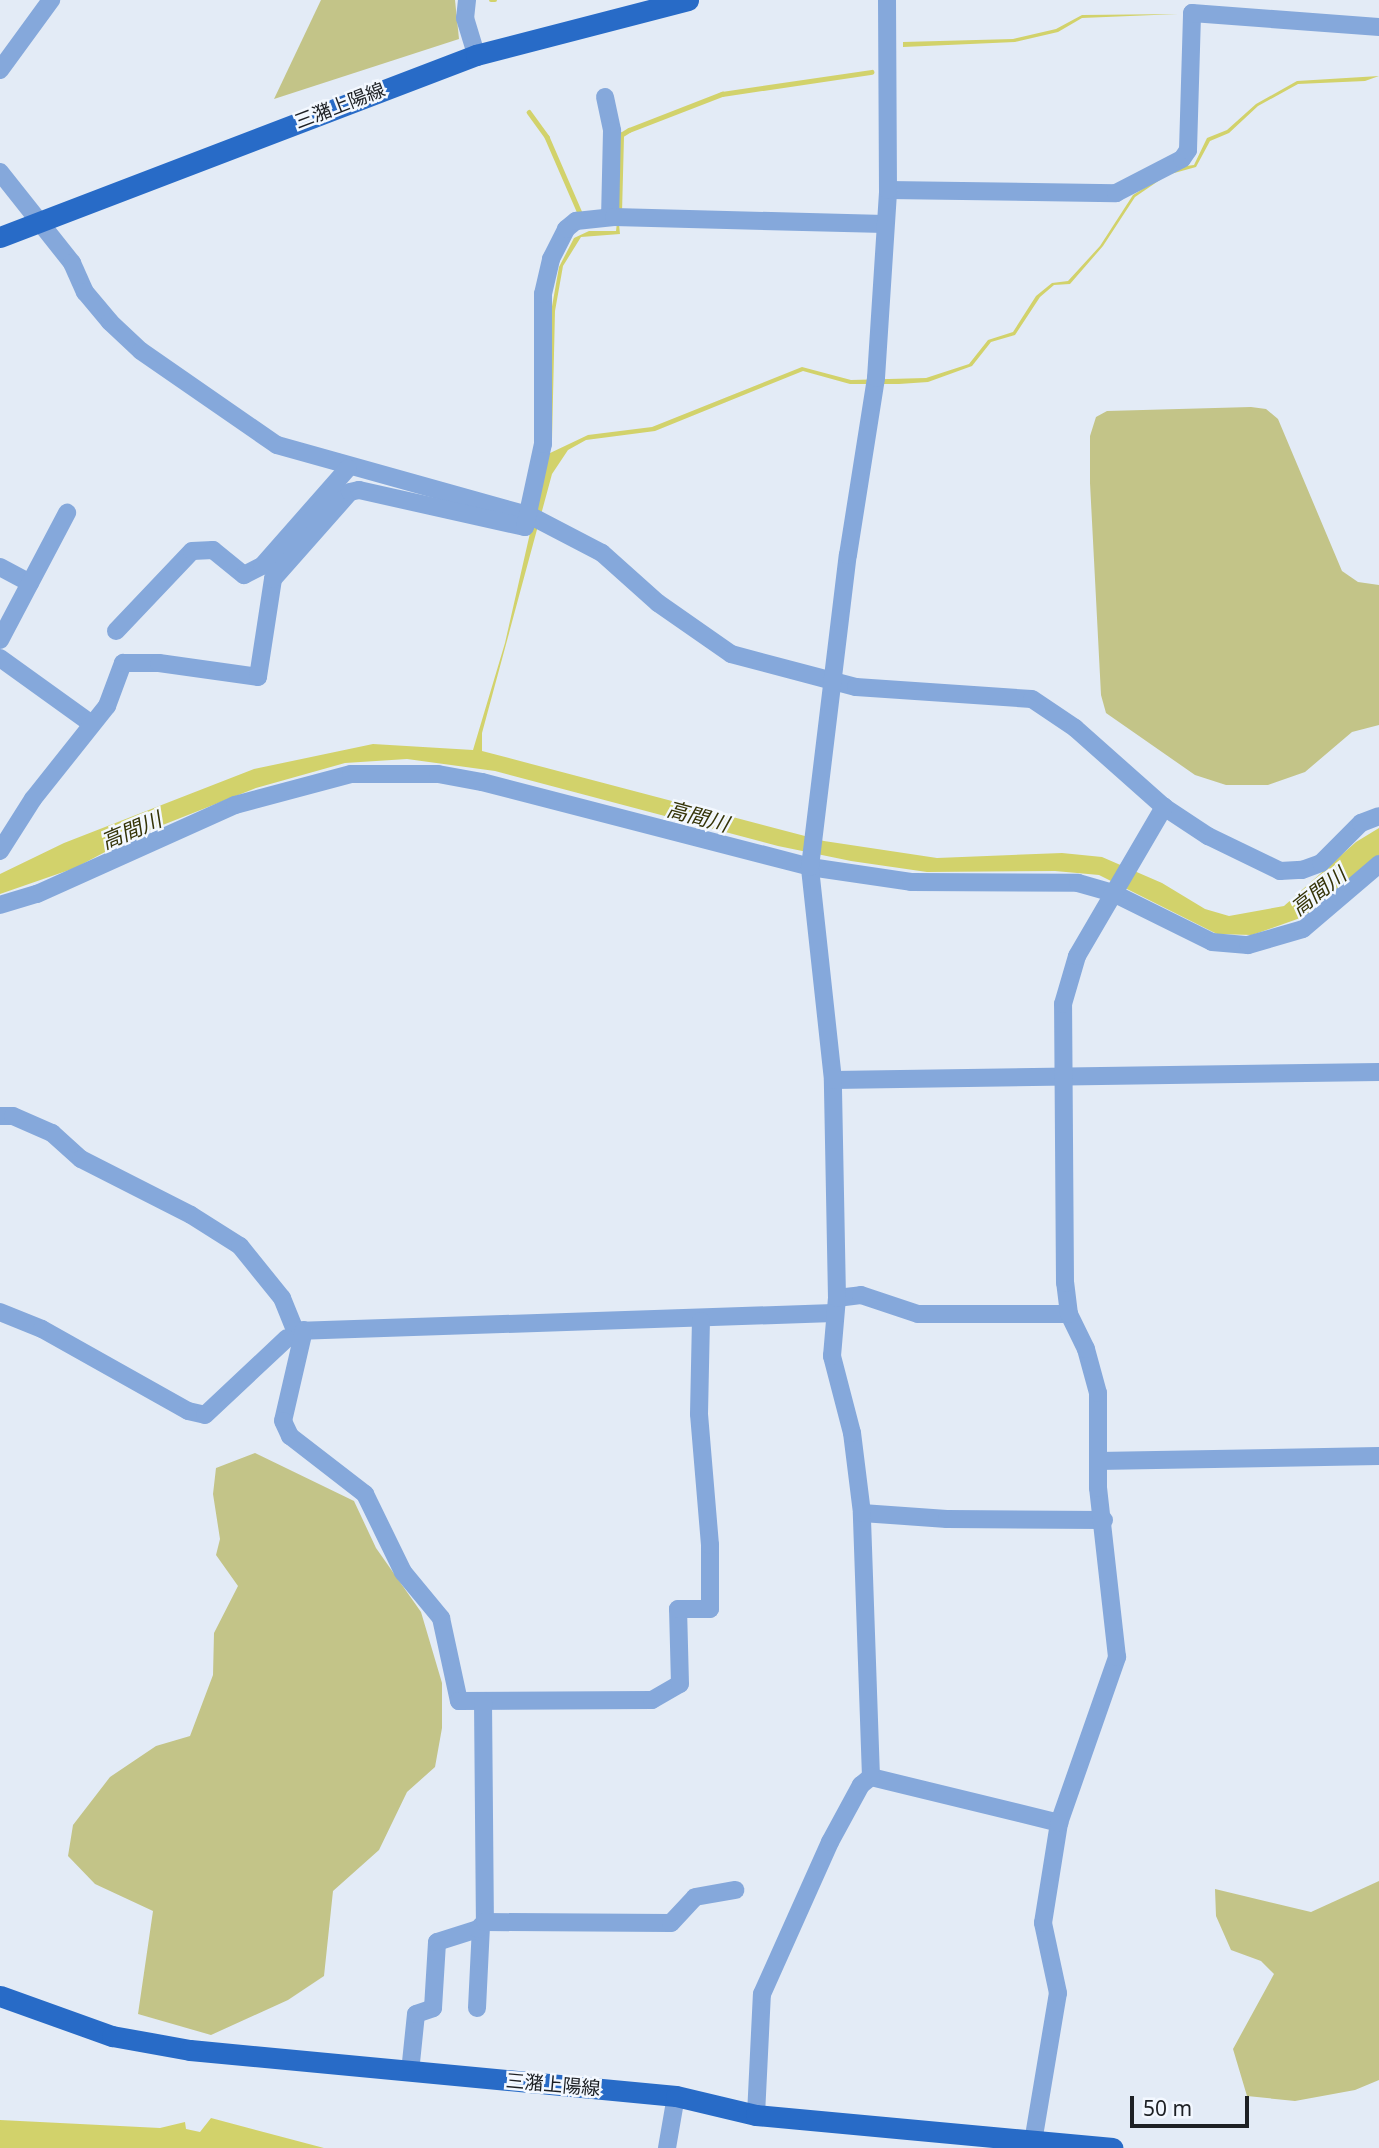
<!DOCTYPE html>
<meta charset="utf-8">
<style>
body{margin:0}
#map{position:relative;width:1379px;height:2148px;overflow:hidden;background:#e3ebf6;font-family:"Noto Sans","Noto Sans JP",sans-serif}
div>[style]{position:absolute}
.green>*{inset:0;background:#c3c488}
.water>*{inset:0;background:#d2d26b}
.stream>*{height:4.5px;margin:-2.25px;padding:0 2.25px;transform-origin:2.25px;border-radius:2.25px;background:#d2d26b}
.street>*{height:18px;margin:-9px;padding:0 9px;transform-origin:9px;border-radius:9px;background:#85a8db}
.primary>*{height:21px;margin:-10.5px;padding:0 10.5px;transform-origin:10.5px;border-radius:10.5px;background:#286bc7}
span{translate:-50% -50%;white-space:nowrap;text-align:center;line-height:1.15;-webkit-text-stroke:5px #f3f8ff;paint-order:stroke}
.street-label{font-size:19px;color:#1d2024}
.water-label{font-size:21px;color:#353407;font-style:italic}
.scale{position:absolute;left:1130px;top:2096px;width:119px;height:32px;box-sizing:border-box;border:4px solid #1d2024;border-top:0;padding-left:9px;font-size:21px;line-height:24px;white-space:nowrap;color:#1d2024;-webkit-text-stroke:5px #f3f8ff;paint-order:stroke}
</style>
<div id="map">
<div class="green">
<div style="clip-path:polygon(321px 0,455px 0,459px 39px,274px 99px)"></div>
<div style="clip-path:polygon(1251px 407px,1266px 409px,1278px 419px,1342px 571px,1358px 582px,1379px 585px,1379px 725px,1352px 732px,1305px 772px,1268px 785px,1226px 785px,1195px 775px,1106px 713px,1101px 695px,1090px 483px,1090px 436px,1096px 417px,1107px 411px)"></div>
<div style="clip-path:polygon(255px 1453px,354px 1501px,376px 1548px,421px 1612px,442px 1683px,442px 1728px,435px 1767px,407px 1792px,379px 1850px,333px 1891px,324px 1976px,288px 2000px,211px 2035px,138px 2014px,153px 1911px,95px 1884px,68px 1856px,73px 1825px,110px 1777px,156px 1746px,190px 1736px,213px 1675px,214px 1633px,238px 1586px,216px 1555px,220px 1539px,213px 1494px,216px 1468px)"></div>
<div style="clip-path:polygon(1379px 1881px,1379px 2080px,1355px 2090px,1295px 2101px,1247px 2096px,1233px 2049px,1274px 1974px,1261px 1961px,1231px 1950px,1216px 1916px,1215px 1889px,1311px 1912px)"></div>
</div>
<div class="water">
<div style="clip-path:polygon(1178px 14px,1082px 18px,1058px 32px,1015px 42px,903px 47px,903px 42px,1013px 39px,1056px 29px,1082px 15px)"></div>
<div style="clip-path:polygon(1379px 76px,1365px 81px,1298px 84px,1258px 106px,1229px 133px,1210px 141px,1196px 167px,1167px 175px,1135px 197px,1103px 246px,1070px 284px,1054px 285px,1040px 297px,1015px 335px,991px 342px,972px 366px,928px 382px,899px 384px,850px 384px,803px 371px,655px 431px,586px 440px,568px 450px,552px 474px,482px 733px,482px 751px,824px 841px,937px 858px,1062px 853px,1102px 857px,1162px 883px,1205px 909px,1229px 916px,1284px 906px,1356px 842px,1379px 828px,1379px 855px,1303px 917px,1252px 935px,1217px 934px,1099px 875px,1055px 871px,927px 872px,851px 861px,778px 846px,495px 771px,407px 759px,345px 763px,256px 788px,135px 836px,75px 868px,0 894px,0 874px,64px 843px,254px 769px,373px 744px,473px 750px,505px 643px,548px 454px,588px 435px,652px 427px,802px 367px,851px 380px,926px 378px,969px 364px,988px 340px,1013px 332px,1036px 296px,1052px 283px,1068px 281px,1100px 246px,1133px 195px,1178px 167px,1194px 165px,1207px 138px,1227px 130px,1256px 104px,1297px 81px)"></div>
<div style="clip-path:polygon(618px 214px,620px 234px,581px 237px,563px 266px,555px 311px,552px 440px,551px 312px,559px 267px,574px 238px,589px 231px,616px 231px)"></div>
<div style="clip-path:polygon(211px 2118px,324px 2148px,0 2148px,0 2120px,160px 2128px,185px 2122px,186px 2129px,200px 2132px)"></div>
</div>
<div class="stream">
<div style="left:491px;top:0;width:4px"></div>
<div style="left:529px;top:112px;width:31px;rotate:54deg"></div>
<div style="left:547px;top:137px;width:83px;rotate:66.5deg"></div>
<div style="left:619px;top:213px;width:78px;rotate:-88.5deg"></div>
<div style="left:621px;top:135px;width:9px;rotate:-32deg"></div>
<div style="left:629px;top:130px;width:100px;rotate:-21.2deg"></div>
<div style="left:722px;top:94px;width:151px;rotate:-8.4deg"></div>
</div>
<div class="street">
<div style="left:467px;top:0;width:18px;rotate:96deg"></div>
<div style="left:465px;top:18px;width:39px;rotate:73deg"></div>
<div style="left:0;top:70px;width:87px;rotate:-53.9deg"></div>
<div style="left:605px;top:97px;width:35px;rotate:78deg"></div>
<div style="left:612px;top:131px;width:86px;rotate:91.3deg"></div>
<div style="left:0;top:172px;width:116px;rotate:51.6deg"></div>
<div style="left:72px;top:263px;width:32px;rotate:66deg"></div>
<div style="left:85px;top:292px;width:39px;rotate:50deg"></div>
<div style="left:110px;top:322px;width:42px;rotate:43.1deg"></div>
<div style="left:141px;top:351px;width:165px;rotate:34.7deg"></div>
<div style="left:277px;top:445px;width:264px;rotate:15.6deg"></div>
<div style="left:531px;top:516px;width:80px;rotate:27.5deg"></div>
<div style="left:602px;top:553px;width:75px;rotate:41.8deg"></div>
<div style="left:658px;top:603px;width:89px;rotate:34.9deg"></div>
<div style="left:731px;top:654px;width:129px;rotate:14.8deg"></div>
<div style="left:856px;top:687px;width:176px;rotate:3.9deg"></div>
<div style="left:1032px;top:699px;width:52px;rotate:34deg"></div>
<div style="left:1075px;top:728px;width:119px;rotate:41.6deg"></div>
<div style="left:1164px;top:807px;width:53px;rotate:33.4deg"></div>
<div style="left:1208px;top:836px;width:80px;rotate:25.9deg"></div>
<div style="left:1280px;top:871px;width:22px;rotate:-3deg"></div>
<div style="left:1302px;top:870px;width:20px;rotate:-20deg"></div>
<div style="left:1321px;top:863px;width:57px;rotate:-45deg"></div>
<div style="left:1361px;top:823px;width:19px;rotate:-21deg"></div>
<div style="left:888px;top:190px;width:228px;rotate:0.8deg"></div>
<div style="left:1116px;top:193px;width:74px;rotate:-27.3deg"></div>
<div style="left:1182px;top:159px;width:11px;rotate:-56deg"></div>
<div style="left:1188px;top:150px;width:137px;rotate:-88.3deg"></div>
<div style="left:1192px;top:13px;width:188px;rotate:4.3deg"></div>
<div style="left:0;top:567px;width:34px;rotate:28deg"></div>
<div style="left:116px;top:631px;width:110px;rotate:-46.5deg"></div>
<div style="left:192px;top:551px;width:21px;rotate:-3deg"></div>
<div style="left:213px;top:550px;width:40px;rotate:39deg"></div>
<div style="left:244px;top:575px;width:20px;rotate:-27deg"></div>
<div style="left:262px;top:566px;width:130px;rotate:-48.7deg"></div>
<div style="left:0;top:640px;width:144px;rotate:-62.2deg"></div>
<div style="left:0;top:658px;width:113px;rotate:35.7deg"></div>
<div style="left:0;top:851px;width:62px;rotate:-57.6deg"></div>
<div style="left:33px;top:799px;width:119px;rotate:-51.5deg"></div>
<div style="left:107px;top:706px;width:46px;rotate:-69.6deg"></div>
<div style="left:123px;top:663px;width:36px"></div>
<div style="left:159px;top:663px;width:100px;rotate:8deg"></div>
<div style="left:258px;top:677px;width:99px;rotate:-81.3deg"></div>
<div style="left:273px;top:579px;width:116px;rotate:-48.5deg"></div>
<div style="left:350px;top:492px;width:9px;rotate:-13deg"></div>
<div style="left:359px;top:490px;width:170px;rotate:12.6deg"></div>
<div style="left:525px;top:527px;width:85px;rotate:-77.8deg"></div>
<div style="left:543px;top:444px;width:150px;rotate:-90deg"></div>
<div style="left:543px;top:294px;width:36px;rotate:-77deg"></div>
<div style="left:551px;top:259px;width:34px;rotate:-63deg"></div>
<div style="left:566px;top:229px;width:13px;rotate:-39deg"></div>
<div style="left:576px;top:221px;width:38px;rotate:-6deg"></div>
<div style="left:614px;top:217px;width:271px;rotate:1.5deg"></div>
<div style="left:0;top:905px;width:39px;rotate:-17deg"></div>
<div style="left:37px;top:894px;width:217px;rotate:-24.2deg"></div>
<div style="left:235px;top:805px;width:120px;rotate:-15deg"></div>
<div style="left:351px;top:774px;width:87px"></div>
<div style="left:438px;top:774px;width:45px;rotate:10.3deg"></div>
<div style="left:482px;top:782px;width:339px;rotate:14.5deg"></div>
<div style="left:810px;top:867px;width:102px;rotate:8.4deg"></div>
<div style="left:911px;top:882px;width:167px;rotate:0.3deg"></div>
<div style="left:1078px;top:883px;width:36px;rotate:16deg"></div>
<div style="left:1113px;top:893px;width:110px;rotate:26.3deg"></div>
<div style="left:1212px;top:942px;width:36px;rotate:5deg"></div>
<div style="left:1248px;top:945px;width:57px;rotate:-16.2deg"></div>
<div style="left:1303px;top:929px;width:100px;rotate:-40.5deg"></div>
<div style="left:833px;top:1080px;width:546px;rotate:-0.84deg"></div>
<div style="left:0;top:1116px;width:13px"></div>
<div style="left:13px;top:1116px;width:43px;rotate:23.6deg"></div>
<div style="left:52px;top:1133px;width:39px;rotate:42deg"></div>
<div style="left:81px;top:1159px;width:123px;rotate:27deg"></div>
<div style="left:191px;top:1215px;width:58px;rotate:32.3deg"></div>
<div style="left:240px;top:1246px;width:67px;rotate:51.1deg"></div>
<div style="left:282px;top:1298px;width:35px;rotate:68deg"></div>
<div style="left:295px;top:1331px;width:539px;rotate:-1.91deg"></div>
<div style="left:837px;top:1298px;width:24px;rotate:-7deg"></div>
<div style="left:861px;top:1295px;width:60px;rotate:18.4deg"></div>
<div style="left:918px;top:1314px;width:151px"></div>
<div style="left:0;top:1312px;width:45px;rotate:22deg"></div>
<div style="left:42px;top:1329px;width:167px;rotate:29.3deg"></div>
<div style="left:188px;top:1411px;width:17px;rotate:13deg"></div>
<div style="left:205px;top:1415px;width:112px;rotate:-43.2deg"></div>
<div style="left:304px;top:1330px;width:93px;rotate:103deg"></div>
<div style="left:283px;top:1421px;width:17px;rotate:65deg"></div>
<div style="left:290px;top:1436px;width:95px;rotate:37.7deg"></div>
<div style="left:365px;top:1494px;width:87px;rotate:64deg"></div>
<div style="left:403px;top:1572px;width:60px;rotate:50.4deg"></div>
<div style="left:441px;top:1618px;width:85px;rotate:77.8deg"></div>
<div style="left:459px;top:1701px;width:193px;rotate:-0.3deg"></div>
<div style="left:652px;top:1700px;width:32px;rotate:-30deg"></div>
<div style="left:680px;top:1684px;width:75px;rotate:-91.5deg"></div>
<div style="left:678px;top:1609px;width:32px"></div>
<div style="left:710px;top:1609px;width:64px;rotate:-90deg"></div>
<div style="left:710px;top:1545px;width:131px;rotate:-94.8deg"></div>
<div style="left:699px;top:1414px;width:93px;rotate:-88.8deg"></div>
<div style="left:1098px;top:1461px;width:281px;rotate:-1deg"></div>
<div style="left:862px;top:1513px;width:85px;rotate:4deg"></div>
<div style="left:947px;top:1519px;width:157px;rotate:0.4deg"></div>
<div style="left:483px;top:1701px;width:221px;rotate:89.5deg"></div>
<div style="left:871px;top:1777px;width:264px;rotate:-92deg"></div>
<div style="left:862px;top:1513px;width:81px;rotate:-97.1deg"></div>
<div style="left:852px;top:1433px;width:80px;rotate:-104.6deg"></div>
<div style="left:832px;top:1356px;width:58px;rotate:-85.1deg"></div>
<div style="left:837px;top:1298px;width:218px;rotate:-91.1deg"></div>
<div style="left:833px;top:1080px;width:214px;rotate:-96.2deg"></div>
<div style="left:810px;top:867px;width:314px;rotate:-83.1deg"></div>
<div style="left:848px;top:555px;width:179px;rotate:-81deg"></div>
<div style="left:876px;top:378px;width:188px;rotate:-86.3deg"></div>
<div style="left:888px;top:190px;width:190px;rotate:-90.3deg"></div>
<div style="left:871px;top:1777px;width:194px;rotate:13.7deg"></div>
<div style="left:477px;top:2008px;width:82px;rotate:-87.2deg"></div>
<div style="left:410px;top:2072px;width:58px;rotate:-84.1deg"></div>
<div style="left:416px;top:2014px;width:18px;rotate:-19deg"></div>
<div style="left:433px;top:2008px;width:66px;rotate:-86.5deg"></div>
<div style="left:437px;top:1942px;width:43px;rotate:-17.6deg"></div>
<div style="left:478px;top:1929px;width:10px;rotate:-45deg"></div>
<div style="left:485px;top:1922px;width:186px;rotate:0.3deg"></div>
<div style="left:671px;top:1923px;width:35px;rotate:-47deg"></div>
<div style="left:695px;top:1897px;width:41px;rotate:-9.9deg"></div>
<div style="left:756px;top:2115px;width:121px;rotate:-87.2deg"></div>
<div style="left:762px;top:1994px;width:167px;rotate:-65.9deg"></div>
<div style="left:830px;top:1842px;width:65px;rotate:-61.5deg"></div>
<div style="left:861px;top:1785px;width:13px;rotate:-39deg"></div>
<div style="left:667px;top:2148px;width:53px;rotate:-80.2deg"></div>
<div style="left:1032px;top:2148px;width:157px;rotate:-80.5deg"></div>
<div style="left:1058px;top:1993px;width:72px;rotate:-102.1deg"></div>
<div style="left:1043px;top:1923px;width:101px;rotate:-80.9deg"></div>
<div style="left:1059px;top:1823px;width:176px;rotate:-70.7deg"></div>
<div style="left:1117px;top:1657px;width:170px;rotate:-96.4deg"></div>
<div style="left:1098px;top:1488px;width:95px;rotate:-90deg"></div>
<div style="left:1098px;top:1393px;width:46px;rotate:-105.3deg"></div>
<div style="left:1086px;top:1349px;width:39px;rotate:-116deg"></div>
<div style="left:1069px;top:1314px;width:31px;rotate:-97deg"></div>
<div style="left:1065px;top:1283px;width:279px;rotate:-90.4deg"></div>
<div style="left:1063px;top:1004px;width:50px;rotate:-73.7deg"></div>
<div style="left:1077px;top:956px;width:173px;rotate:-59.7deg"></div>
</div>
<div class="primary">
<div style="left:0;top:237px;width:510px;rotate:-20.92deg"></div>
<div style="left:476px;top:55px;width:219px;rotate:-14.5deg"></div>
<div style="left:0;top:1996px;width:119px;rotate:19.7deg"></div>
<div style="left:112px;top:2036px;width:79px;rotate:10.2deg"></div>
<div style="left:190px;top:2050px;width:488px;rotate:5.4deg"></div>
<div style="left:676px;top:2096px;width:82px;rotate:13.4deg"></div>
<div style="left:756px;top:2115px;width:358px;rotate:5.3deg"></div>
</div>
<div class="street-label">
<span style="left:340px;top:106px;rotate:-21deg">三潴上陽線</span>
<span style="left:553px;top:2085px;rotate:5deg">三潴上陽線</span>
</div>
<div class="water-label">
<span style="left:698px;top:816px;rotate:15deg">高間川</span>
<span style="left:131px;top:830px;rotate:-23deg">高間川</span>
<span style="left:1318px;top:891px;rotate:-38deg">高間川</span>
</div>
<div class="scale">50 m</div>
</div>
